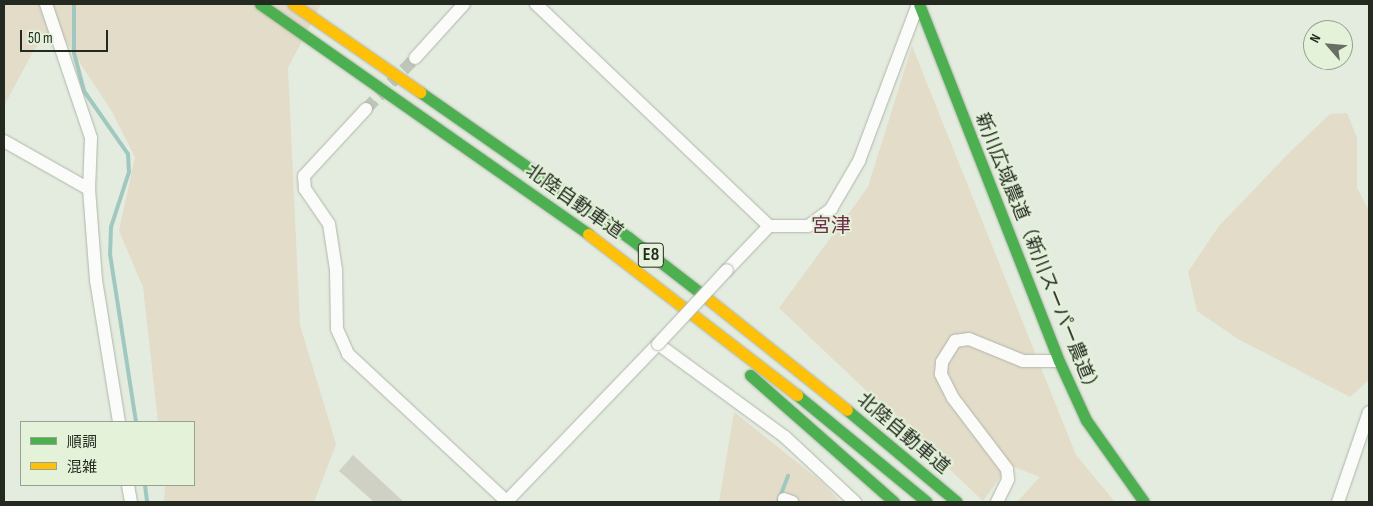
<!DOCTYPE html>
<meta charset="utf-8">
<style>
body{margin:0}
#map{position:relative;width:1373px;height:506px;overflow:hidden;background:#e4ecdf;font-family:"Sofia Sans Condensed","Noto Sans JP",sans-serif}
div>[style]{position:absolute}
.green>*{inset:0;background:#e2dcc8}
.stream>*{height:4px;margin:-2px;padding:0 2px;transform-origin:2px;border-radius:2px;background:#a0c8c0}
.building>*{inset:0;background:#ced1c3}
.street-tunnel>*{height:12px;margin-top:-6px;transform-origin:0;background:repeating-linear-gradient(90deg,#bec5b9 0 12px,transparent 0 18px)}
.roads{filter:drop-shadow(0 0 1px #afb5aa) drop-shadow(0 0 1px #afb5aa)}
.street>*{height:12px;margin:-6px;padding:0 6px;transform-origin:6px;border-radius:6px;background:#fbfcfa}
.fast>*{height:11px;margin:-5.5px;padding:0 5.5px;transform-origin:5.5px;border-radius:5.5px;background:#4caf50}
.slow>*{height:11px;margin:-5.5px;padding:0 5.5px;transform-origin:5.5px;border-radius:5.5px;background:#ffc107}
.bridges{filter:drop-shadow(0 0 1px #afb5aa) drop-shadow(0 0 1px #afb5aa)}
.street-bridge>*{height:12px;margin:-6px;padding:0 6px;transform-origin:6px;border-radius:6px;background:#fbfcfa}
span{translate:-50% -50%;white-space:nowrap;text-align:center;line-height:1.15;-webkit-text-stroke:4px #e3f2d9;paint-order:stroke}
.shield-label span{padding:1px 4px;background:#e3f2d9;border:1px solid;border-radius:4px;-webkit-text-stroke-width:0}
.shield-label{font-size:18px;color:#252a21;font-weight:700}
.street-label{font-size:19px;color:#252a21}
.neighbourhood-label{font-size:20px;color:#702e4c}
.frame{position:absolute;inset:0;border:5px solid #252a21;pointer-events:none}
.legend{position:absolute;left:20px;top:421px;width:175px;height:65px;box-sizing:border-box;background:#e3f2d9;border:1px solid #97a28f;margin:0;padding:6px 9px;list-style:none;font-size:15px;color:#252a21}
.legend li{display:flex;align-items:center;gap:10px;height:25px}
.legend b{width:25px;border:1px solid #97a28f}
.north{position:absolute;left:1303px;top:20px;width:50px;height:50px;box-sizing:border-box;background:#e3f2d9;border:1px solid #97a28f;border-radius:50%;rotate:297deg;font-size:14px;font-weight:700;line-height:20px;text-align:center;color:#252a21}
.north::after{content:'';display:block;margin:auto;width:18px;height:22px;background:#686e64;clip-path:polygon(50% 0,100% 100%,50% 72%,0 100%)}
.scale{position:absolute;left:20px;top:30px;width:88px;height:22px;box-sizing:border-box;border:2px solid #252a21;border-top:0;padding-left:6px;font-size:15px;line-height:18px;white-space:nowrap;color:#252a21;-webkit-text-stroke:4px #e3f2d9;paint-order:stroke}
</style>
<div id="map">
<div class="green">
<div style="clip-path:polygon(4px 4px,321px 4px,288px 68px,300px 325px,336px 444px,314px 502px,164px 502px,165px 485px,194px 485px,194px 422px,158px 422px,143px 287px,119px 231px,135px 157px,111px 110px,57px 28px,35px 48px,4px 106px)"></div>
<div style="clip-path:polygon(912px 46px,1076px 455px,1115px 502px,1017px 502px,1040px 477px,1009px 465px,983px 501px,779px 308px,868px 187px)"></div>
<div style="clip-path:polygon(1347px 113px,1357px 138px,1357px 188px,1369px 210px,1369px 380px,1350px 397px,1238px 339px,1197px 311px,1188px 272px,1219px 226px,1290px 152px,1330px 114px)"></div>
<div style="clip-path:polygon(734px 412px,823px 483px,840px 502px,719px 502px)"></div>
</div>
<div class="stream">
<div style="left:74px;top:4px;width:49px;rotate:90deg"></div>
<div style="left:74px;top:53px;width:39px;rotate:75deg"></div>
<div style="left:84px;top:91px;width:77px;rotate:55.1deg"></div>
<div style="left:128px;top:154px;width:18px;rotate:87deg"></div>
<div style="left:129px;top:172px;width:58px;rotate:108.1deg"></div>
<div style="left:111px;top:227px;width:27px;rotate:92deg"></div>
<div style="left:110px;top:254px;width:170px;rotate:81.2deg"></div>
<div style="left:145px;top:485px;width:17px;rotate:83deg"></div>
<div style="left:778px;top:502px;width:28px;rotate:-69deg"></div>
</div>
<div class="building">
<div style="clip-path:polygon(353px 455px,404px 502px,374px 502px,339px 471px)"></div>
</div>
<div class="street-tunnel">
<div style="left:366px;top:109px;width:71px;rotate:-46.1deg"></div>
</div>
<div class="roads">
<div class="street">
<div style="left:46px;top:4px;width:141px;rotate:71.4deg"></div>
<div style="left:91px;top:138px;width:51px;rotate:92.2deg"></div>
<div style="left:89px;top:189px;width:91px;rotate:85.6deg"></div>
<div style="left:96px;top:280px;width:144px;rotate:80.8deg"></div>
<div style="left:536px;top:4px;width:322px;rotate:43.6deg"></div>
<div style="left:769px;top:226px;width:39px"></div>
<div style="left:808px;top:226px;width:29px;rotate:-36deg"></div>
<div style="left:831px;top:209px;width:56px;rotate:-59.7deg"></div>
<div style="left:859px;top:161px;width:168px;rotate:-69.4deg"></div>
<div style="left:415px;top:58px;width:73px;rotate:-47.8deg"></div>
<div style="left:366px;top:109px;width:91px;rotate:132.8deg"></div>
<div style="left:304px;top:176px;width:13px;rotate:86deg"></div>
<div style="left:305px;top:189px;width:42px;rotate:55.6deg"></div>
<div style="left:329px;top:224px;width:47px;rotate:81.3deg"></div>
<div style="left:336px;top:270px;width:59px;rotate:89deg"></div>
<div style="left:337px;top:329px;width:27px;rotate:66deg"></div>
<div style="left:348px;top:354px;width:217px;rotate:42.9deg"></div>
<div style="left:4px;top:141px;width:98px;rotate:29.5deg"></div>
<div style="left:727px;top:270px;width:61px;rotate:-46.3deg"></div>
<div style="left:128px;top:485px;width:17px;rotate:80deg"></div>
<div style="left:784px;top:499px;width:9px;rotate:21deg"></div>
<div style="left:506px;top:502px;width:219px;rotate:-46.1deg"></div>
<div style="left:658px;top:344px;width:157px;rotate:36.2deg"></div>
<div style="left:785px;top:437px;width:96px;rotate:42.9deg"></div>
<div style="left:997px;top:502px;width:25px;rotate:-64deg"></div>
<div style="left:1008px;top:479px;width:10px;rotate:-96deg"></div>
<div style="left:1007px;top:469px;width:89px;rotate:-127.3deg"></div>
<div style="left:953px;top:398px;width:27px;rotate:-117deg"></div>
<div style="left:941px;top:374px;width:12px;rotate:-85deg"></div>
<div style="left:942px;top:362px;width:25px;rotate:-58deg"></div>
<div style="left:955px;top:341px;width:14px;rotate:-8deg"></div>
<div style="left:969px;top:339px;width:58px;rotate:22.2deg"></div>
<div style="left:1023px;top:361px;width:36px"></div>
<div style="left:1338px;top:502px;width:95px;rotate:-71deg"></div>
</div>
<div class="fast">
<div style="left:260px;top:4px;width:401px;rotate:35deg"></div>
<div style="left:919px;top:4px;width:383px;rotate:68.6deg"></div>
<div style="left:1059px;top:361px;width:65px;rotate:65.4deg"></div>
<div style="left:1086px;top:420px;width:100px;rotate:54.7deg"></div>
<div style="left:420px;top:92px;width:254px;rotate:34.9deg"></div>
<div style="left:628px;top:237px;width:95px;rotate:37.7deg"></div>
<div style="left:750px;top:375px;width:192px;rotate:41.4deg"></div>
<div style="left:797px;top:395px;width:168px;rotate:39.5deg"></div>
<div style="left:847px;top:410px;width:143px;rotate:39.9deg"></div>
</div>
<div class="slow">
<div style="left:293px;top:4px;width:155px;rotate:34.7deg"></div>
<div style="left:588px;top:234px;width:264px;rotate:37.6deg"></div>
<div style="left:703px;top:295px;width:184px;rotate:38.6deg"></div>
</div>
</div>
<div class="bridges">
<div class="street-bridge">
<div style="left:658px;top:344px;width:101px;rotate:-47deg"></div>
</div>
</div>
<div class="shield-label">
<span style="left:651px;top:255px">E8</span>
</div>
<div class="street-label">
<span style="left:574px;top:202px;rotate:35deg">北陸自動車道</span>
<span style="left:1037px;top:255px;rotate:68deg">新川広域農道（新川スーパー農道）</span>
<span style="left:903px;top:434px;rotate:40deg">北陸自動車道</span>
</div>
<div class="neighbourhood-label">
<span style="left:831px;top:226px">宮津</span>
</div>
<div class="frame"></div>
<ul class="legend">
<li><b style="height:6px;background:#4caf50"></b>順調</li>
<li><b style="height:6px;background:#ffc107"></b>混雑</li>
</ul>
<div class="north">N</div>
<div class="scale">50 m</div>
</div>
